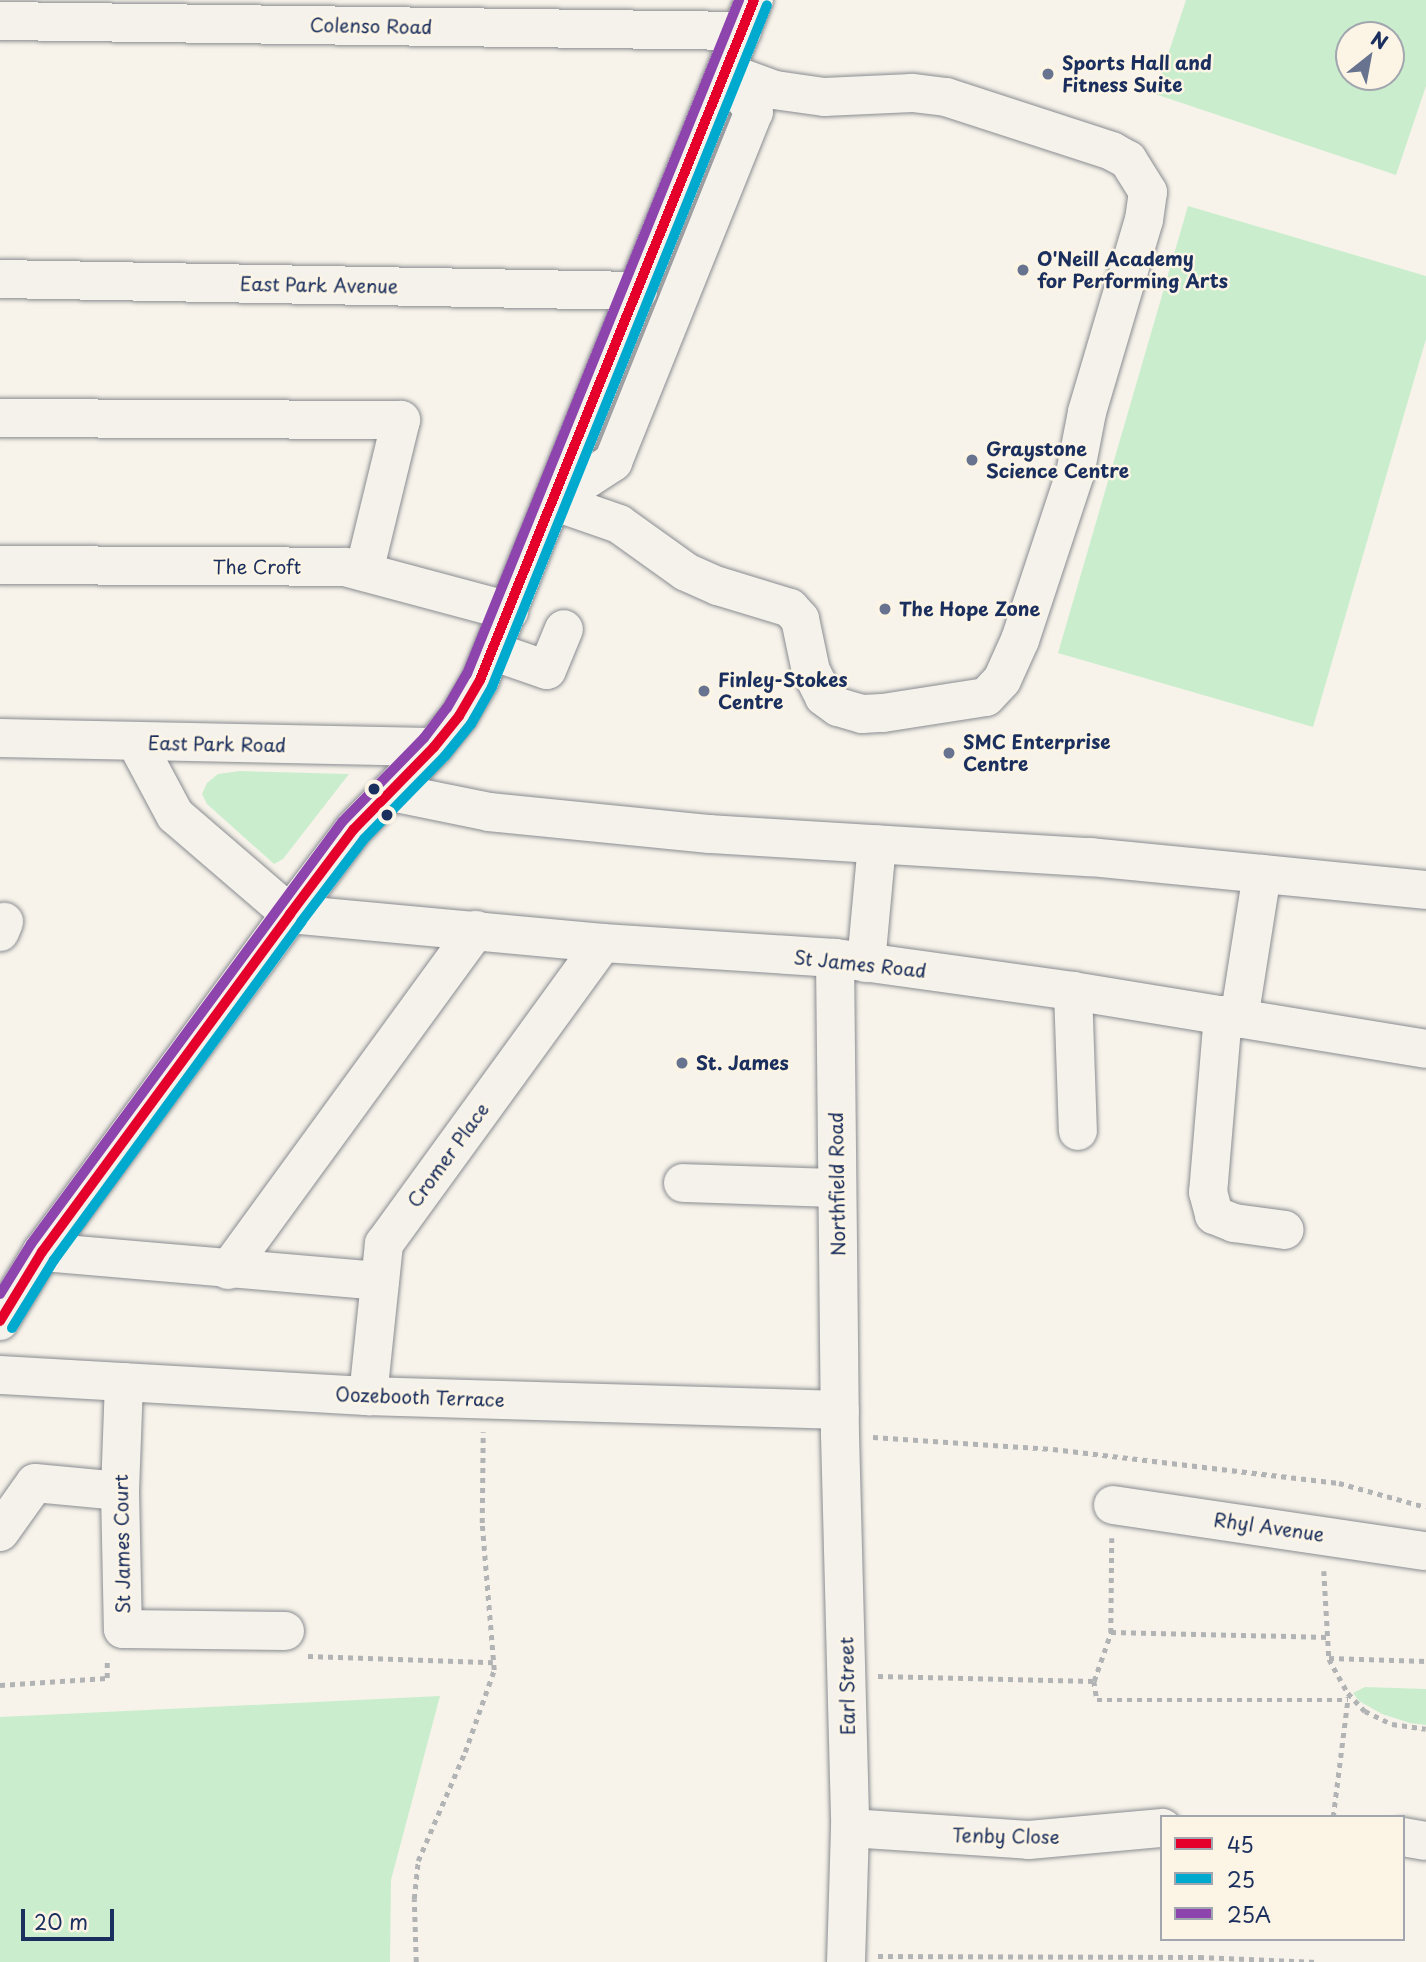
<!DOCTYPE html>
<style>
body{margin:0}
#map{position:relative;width:1426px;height:1962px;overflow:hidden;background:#f7f3ea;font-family:"Playpen Sans",sans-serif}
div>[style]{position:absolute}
.green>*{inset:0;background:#caeecd}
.path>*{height:4.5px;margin-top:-2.25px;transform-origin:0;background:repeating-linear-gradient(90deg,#b2b3b4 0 5px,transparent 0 10px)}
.roads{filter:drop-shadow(0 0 2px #8a8c91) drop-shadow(0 0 2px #8a8c91)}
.minor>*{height:38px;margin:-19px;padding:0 19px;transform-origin:19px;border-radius:19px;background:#f5f2ec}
.major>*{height:38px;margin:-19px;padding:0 19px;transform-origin:19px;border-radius:19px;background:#f5f2ec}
.bus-1>*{height:10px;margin:-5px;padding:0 5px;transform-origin:5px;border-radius:5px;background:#e4002b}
.bus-2>*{height:10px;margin:-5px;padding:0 5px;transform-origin:5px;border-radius:5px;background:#00a9ce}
.bus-3>*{height:10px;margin:-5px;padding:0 5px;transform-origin:5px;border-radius:5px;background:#8e44ad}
.dots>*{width:19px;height:19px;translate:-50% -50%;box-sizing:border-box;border:4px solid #fcf5e5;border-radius:50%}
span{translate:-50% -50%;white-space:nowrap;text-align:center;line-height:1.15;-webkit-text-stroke:5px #fcf5e5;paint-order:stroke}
.street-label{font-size:19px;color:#1b2f5e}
.poi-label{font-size:19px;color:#1b2f5e;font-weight:700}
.left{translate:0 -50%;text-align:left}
.legend{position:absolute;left:1160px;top:1815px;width:245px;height:126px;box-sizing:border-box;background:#fcf5e5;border:2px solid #a2a6af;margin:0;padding:9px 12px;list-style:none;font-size:21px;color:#1b2f5e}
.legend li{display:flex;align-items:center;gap:14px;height:35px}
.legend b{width:35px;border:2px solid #a2a6af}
.north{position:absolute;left:1335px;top:21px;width:70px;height:70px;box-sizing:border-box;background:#fcf5e5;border:2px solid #a2a6af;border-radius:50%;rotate:31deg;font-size:19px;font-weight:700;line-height:28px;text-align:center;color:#1b2f5e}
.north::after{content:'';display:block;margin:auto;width:24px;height:32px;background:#68748f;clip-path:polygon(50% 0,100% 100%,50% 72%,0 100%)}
.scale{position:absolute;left:21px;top:1909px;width:93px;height:32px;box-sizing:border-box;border:4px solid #1b2f5e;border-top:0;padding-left:9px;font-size:21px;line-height:24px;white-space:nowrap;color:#1b2f5e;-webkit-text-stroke:5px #fcf5e5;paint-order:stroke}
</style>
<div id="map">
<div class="green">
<div style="clip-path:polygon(evenodd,1186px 0,1426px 0,1426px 86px,1396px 175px,1155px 94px,1186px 0,1391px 35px,1391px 77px,1349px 77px,1349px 35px,1391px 35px)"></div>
<div style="clip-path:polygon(1188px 206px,1426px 276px,1426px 339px,1313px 727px,1058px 653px)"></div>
<div style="clip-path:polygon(240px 771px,349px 774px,283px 859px,274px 864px,207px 804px,202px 794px,207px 783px,218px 774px)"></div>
<div style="clip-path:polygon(1365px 1687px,1426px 1689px,1426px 1725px,1410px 1723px,1382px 1714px,1359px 1701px,1353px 1693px)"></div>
<div style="clip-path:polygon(440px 1696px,391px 1880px,390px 1962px,0 1962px,0 1717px)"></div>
</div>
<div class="path">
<div style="left:873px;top:1437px;width:180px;rotate:3.8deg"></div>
<div style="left:1053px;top:1449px;width:288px;rotate:6.8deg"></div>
<div style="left:1339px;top:1483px;width:90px;rotate:15.4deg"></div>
<div style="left:1112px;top:1538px;width:94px;rotate:90.6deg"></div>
<div style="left:1111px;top:1632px;width:216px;rotate:1.3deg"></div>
<div style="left:1324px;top:1571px;width:87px;rotate:86.7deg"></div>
<div style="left:1329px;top:1658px;width:97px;rotate:1.8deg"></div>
<div style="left:308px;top:1656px;width:185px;rotate:1.9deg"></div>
<div style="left:1329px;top:1659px;width:39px;rotate:61deg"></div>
<div style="left:1348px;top:1693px;width:25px;rotate:47deg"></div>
<div style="left:1365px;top:1711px;width:30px;rotate:26deg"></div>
<div style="left:1392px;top:1724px;width:34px;rotate:8deg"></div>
<div style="left:878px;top:1676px;width:216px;rotate:1.3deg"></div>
<div style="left:1094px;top:1681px;width:19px;rotate:81deg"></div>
<div style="left:1097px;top:1700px;width:251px"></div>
<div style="left:1094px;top:1681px;width:52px;rotate:-70.9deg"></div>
<div style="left:0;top:1685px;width:107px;rotate:-3.7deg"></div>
<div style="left:107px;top:1678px;width:18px;rotate:-90deg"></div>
<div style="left:1333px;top:1817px;width:121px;rotate:-82.9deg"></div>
<div style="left:878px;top:1956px;width:321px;rotate:0.2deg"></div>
<div style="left:1199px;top:1957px;width:119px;rotate:2.4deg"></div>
<div style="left:416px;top:1962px;width:63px;rotate:-91.8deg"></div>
<div style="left:414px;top:1899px;width:38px;rotate:-84deg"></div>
<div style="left:418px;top:1861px;width:119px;rotate:-66.7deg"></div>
<div style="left:465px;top:1752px;width:87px;rotate:-70.5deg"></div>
<div style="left:494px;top:1670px;width:147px;rotate:-94.7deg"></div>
<div style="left:482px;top:1523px;width:91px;rotate:-89.4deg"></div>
</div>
<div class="roads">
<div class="minor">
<div style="left:0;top:21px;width:742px;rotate:0.77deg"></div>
<div style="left:0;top:279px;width:638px;rotate:1.08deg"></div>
<div style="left:0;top:418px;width:401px;rotate:0.3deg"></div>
<div style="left:401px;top:420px;width:156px;rotate:103.7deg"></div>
<div style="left:553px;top:501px;width:70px;rotate:19.2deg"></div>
<div style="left:619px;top:524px;width:82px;rotate:35.6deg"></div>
<div style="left:686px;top:572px;width:35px;rotate:24deg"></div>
<div style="left:718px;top:586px;width:75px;rotate:17deg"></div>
<div style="left:790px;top:608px;width:15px;rotate:48deg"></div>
<div style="left:800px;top:619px;width:53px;rotate:78.1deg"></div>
<div style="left:811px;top:671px;width:29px;rotate:63deg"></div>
<div style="left:824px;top:697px;width:17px;rotate:36deg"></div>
<div style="left:838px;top:707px;width:25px;rotate:16deg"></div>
<div style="left:862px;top:714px;width:21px;rotate:-3deg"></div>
<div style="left:883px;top:713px;width:104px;rotate:-8.8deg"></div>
<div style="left:986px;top:697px;width:23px;rotate:-47deg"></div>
<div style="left:1002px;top:680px;width:44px;rotate:-65.8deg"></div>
<div style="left:1020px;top:640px;width:175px;rotate:-71.7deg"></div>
<div style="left:1075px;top:474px;width:63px;rotate:-79deg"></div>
<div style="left:1087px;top:412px;width:200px;rotate:-73.5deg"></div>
<div style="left:1144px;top:220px;width:28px;rotate:-82deg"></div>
<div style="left:1148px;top:192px;width:38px;rotate:-122deg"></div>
<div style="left:1128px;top:160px;width:18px;rotate:-151deg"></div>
<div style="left:1112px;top:151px;width:175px;rotate:-162deg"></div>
<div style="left:946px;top:97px;width:34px;rotate:-173deg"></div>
<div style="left:912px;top:93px;width:88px;rotate:177.4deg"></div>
<div style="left:824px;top:97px;width:49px;rotate:-171.9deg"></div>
<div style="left:775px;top:90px;width:52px;rotate:-159.8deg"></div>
<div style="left:553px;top:501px;width:72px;rotate:-33deg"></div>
<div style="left:613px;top:462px;width:377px;rotate:-68.1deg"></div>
<div style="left:754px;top:112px;width:49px;rotate:-125deg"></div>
<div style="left:0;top:565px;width:345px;rotate:0.3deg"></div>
<div style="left:345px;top:567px;width:170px;rotate:15deg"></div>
<div style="left:492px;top:651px;width:58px;rotate:19.1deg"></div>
<div style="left:547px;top:670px;width:44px;rotate:-67.5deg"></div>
<div style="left:0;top:738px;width:434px;rotate:1.2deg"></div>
<div style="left:136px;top:742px;width:83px;rotate:61.9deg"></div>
<div style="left:175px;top:815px;width:152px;rotate:40.7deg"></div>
<div style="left:290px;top:914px;width:314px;rotate:5.3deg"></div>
<div style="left:603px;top:943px;width:232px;rotate:3.7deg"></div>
<div style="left:835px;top:958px;width:240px;rotate:7.9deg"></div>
<div style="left:1073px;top:991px;width:358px;rotate:9.3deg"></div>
<div style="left:391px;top:792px;width:100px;rotate:11.5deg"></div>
<div style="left:489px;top:812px;width:222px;rotate:5.7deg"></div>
<div style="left:710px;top:834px;width:381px;rotate:3.5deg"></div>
<div style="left:1090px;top:857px;width:338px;rotate:5.6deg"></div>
<div style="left:0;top:932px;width:11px;rotate:-68deg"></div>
<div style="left:835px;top:958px;width:477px;rotate:89.4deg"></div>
<div style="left:840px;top:1435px;width:393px;rotate:88.5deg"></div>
<div style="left:850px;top:1828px;width:134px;rotate:91.7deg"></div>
<div style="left:866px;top:963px;width:119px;rotate:-84.7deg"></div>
<div style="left:1073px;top:991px;width:140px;rotate:88deg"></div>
<div style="left:1223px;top:1015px;width:178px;rotate:94.8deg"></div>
<div style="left:1208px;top:1192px;width:24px;rotate:75deg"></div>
<div style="left:1214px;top:1215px;width:22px;rotate:22deg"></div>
<div style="left:1234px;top:1223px;width:51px;rotate:7.8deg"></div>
<div style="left:1239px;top:1019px;width:147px;rotate:-81deg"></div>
<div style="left:683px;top:1183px;width:154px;rotate:1.9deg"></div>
<div style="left:42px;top:1252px;width:339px;rotate:4.9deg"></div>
<div style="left:228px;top:1270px;width:421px;rotate:-53.9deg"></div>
<div style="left:0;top:1375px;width:369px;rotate:3.3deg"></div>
<div style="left:368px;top:1396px;width:472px;rotate:1.7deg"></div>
<div style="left:124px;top:1382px;width:109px;rotate:92.1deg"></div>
<div style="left:120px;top:1491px;width:138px;rotate:88.8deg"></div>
<div style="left:123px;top:1629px;width:162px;rotate:0.7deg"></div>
<div style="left:368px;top:1396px;width:153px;rotate:-84deg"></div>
<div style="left:384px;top:1244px;width:372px;rotate:-54deg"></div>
<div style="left:1113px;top:1505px;width:316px;rotate:8.4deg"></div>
<div style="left:0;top:1532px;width:60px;rotate:-54.5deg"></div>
<div style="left:35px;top:1483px;width:85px;rotate:5.4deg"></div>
<div style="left:850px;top:1828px;width:179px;rotate:3.8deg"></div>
<div style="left:1029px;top:1840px;width:134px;rotate:-5.2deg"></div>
<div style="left:1403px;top:1837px;width:23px;rotate:10deg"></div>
</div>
<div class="major">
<div style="left:0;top:1321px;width:81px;rotate:-58.7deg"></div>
<div style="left:42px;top:1252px;width:419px;rotate:-53.7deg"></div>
<div style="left:290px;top:914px;width:105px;rotate:-53.1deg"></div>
<div style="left:353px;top:830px;width:116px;rotate:-45.7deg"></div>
<div style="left:434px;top:747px;width:40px;rotate:-51deg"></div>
<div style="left:459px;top:716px;width:42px;rotate:-59.7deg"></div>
<div style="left:480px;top:680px;width:733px;rotate:-68.05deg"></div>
</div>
</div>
<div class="bus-1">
<div style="left:0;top:1321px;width:81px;rotate:-58.7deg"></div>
<div style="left:42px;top:1252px;width:419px;rotate:-53.7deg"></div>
<div style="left:290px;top:914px;width:105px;rotate:-53.1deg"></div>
<div style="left:353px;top:830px;width:116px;rotate:-45.7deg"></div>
<div style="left:434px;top:747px;width:40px;rotate:-51deg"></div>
<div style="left:459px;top:716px;width:42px;rotate:-59.7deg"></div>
<div style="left:480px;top:680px;width:733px;rotate:-68.05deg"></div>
</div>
<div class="bus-2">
<div style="left:12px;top:1328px;width:80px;rotate:-58.3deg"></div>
<div style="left:54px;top:1260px;width:419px;rotate:-53.8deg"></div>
<div style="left:301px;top:922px;width:104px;rotate:-52.8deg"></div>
<div style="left:364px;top:839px;width:116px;rotate:-45.7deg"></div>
<div style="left:445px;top:756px;width:41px;rotate:-50.9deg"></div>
<div style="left:471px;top:724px;width:43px;rotate:-60.4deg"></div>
<div style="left:492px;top:687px;width:735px;rotate:-68.04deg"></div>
</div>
<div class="bus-3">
<div style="left:0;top:1294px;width:59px;rotate:-58.2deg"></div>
<div style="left:31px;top:1244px;width:524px;rotate:-53.61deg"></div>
<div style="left:342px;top:822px;width:117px;rotate:-45.7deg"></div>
<div style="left:424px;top:738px;width:38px;rotate:-53deg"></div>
<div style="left:447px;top:708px;width:39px;rotate:-60deg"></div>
<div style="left:467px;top:674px;width:727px;rotate:-68.02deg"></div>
</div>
<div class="dots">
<div style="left:1048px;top:74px;background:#68748f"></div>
<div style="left:1023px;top:270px;background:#68748f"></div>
<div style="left:972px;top:460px;background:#68748f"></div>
<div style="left:885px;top:609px;background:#68748f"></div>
<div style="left:704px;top:691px;background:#68748f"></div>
<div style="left:949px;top:753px;background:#68748f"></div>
<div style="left:374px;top:789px;background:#1b2f5e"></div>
<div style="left:387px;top:815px;background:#1b2f5e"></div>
<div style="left:682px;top:1063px;background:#68748f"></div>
</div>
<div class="street-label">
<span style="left:371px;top:26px;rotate:1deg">Colenso Road</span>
<span style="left:319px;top:285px;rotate:1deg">East Park Avenue</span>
<span style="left:257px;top:567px">The Croft</span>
<span style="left:217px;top:744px;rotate:1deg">East Park Road</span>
<span style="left:860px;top:964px;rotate:6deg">St James Road</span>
<span style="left:448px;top:1155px;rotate:-54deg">Cromer Place</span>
<span style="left:837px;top:1184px;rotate:-91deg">Northfield Road</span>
<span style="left:420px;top:1397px;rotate:2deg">Oozebooth Terrace</span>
<span style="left:1269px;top:1527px;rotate:8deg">Rhyl Avenue</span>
<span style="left:122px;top:1544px;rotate:-91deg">St James Court</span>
<span style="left:847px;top:1686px;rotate:-91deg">Earl Street</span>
<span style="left:1006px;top:1836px;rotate:1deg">Tenby Close</span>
</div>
<div class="poi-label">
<span class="left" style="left:1062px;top:74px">Sports Hall and<br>Fitness Suite</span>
<span class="left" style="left:1037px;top:270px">O'Neill Academy<br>for Performing Arts</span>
<span class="left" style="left:986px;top:460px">Graystone<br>Science Centre</span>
<span class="left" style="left:899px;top:609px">The Hope Zone</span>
<span class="left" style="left:718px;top:691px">Finley-Stokes<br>Centre</span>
<span class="left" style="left:963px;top:753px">SMC Enterprise<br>Centre</span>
<span class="left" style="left:696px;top:1063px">St. James</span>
</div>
<ul class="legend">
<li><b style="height:9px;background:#e4002b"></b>45</li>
<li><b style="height:9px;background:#00a9ce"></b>25</li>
<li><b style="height:9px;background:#8e44ad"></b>25A</li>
</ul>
<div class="north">N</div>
<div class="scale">20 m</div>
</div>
